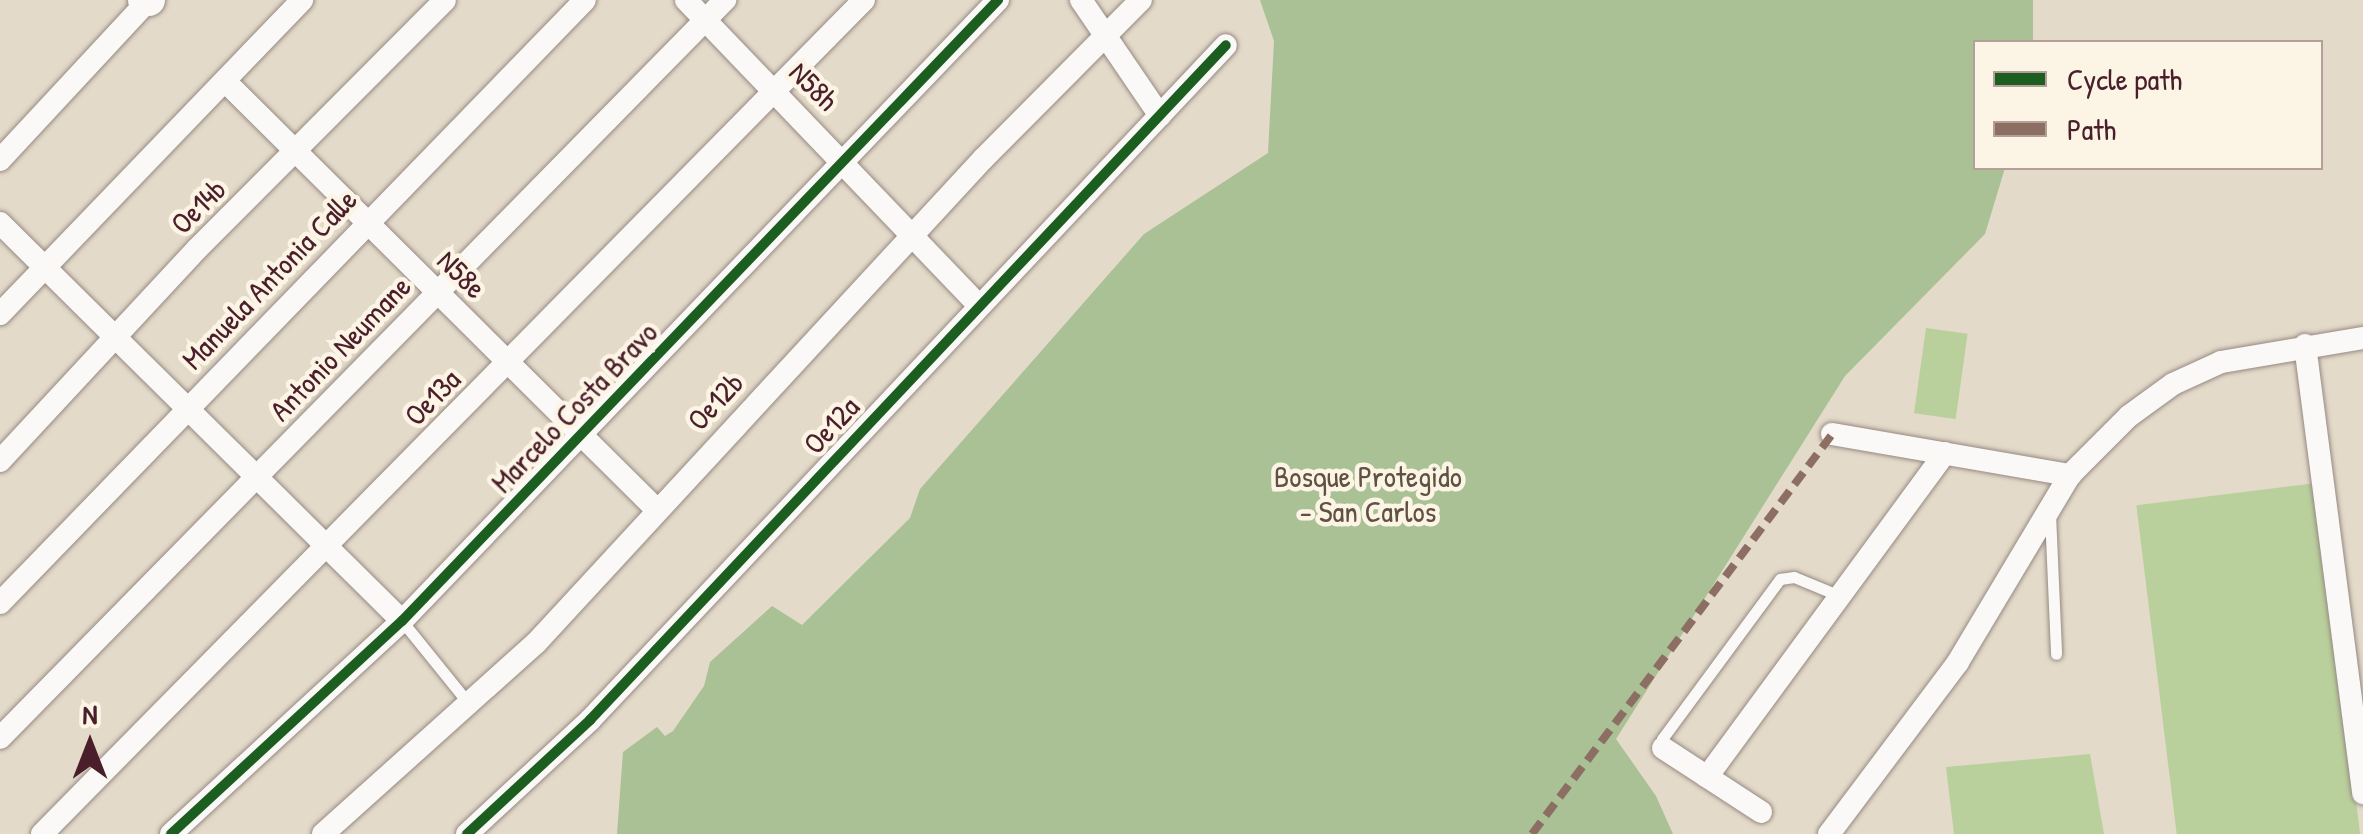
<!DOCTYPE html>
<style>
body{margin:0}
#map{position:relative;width:2363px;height:834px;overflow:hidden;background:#e4dac9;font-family:"Patrick Hand",sans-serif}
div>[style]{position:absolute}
.green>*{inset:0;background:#b9d09c;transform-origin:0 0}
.forest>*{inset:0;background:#a9c194}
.roads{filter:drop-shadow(0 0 2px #968a83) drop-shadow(0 0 2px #968a83)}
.lane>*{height:11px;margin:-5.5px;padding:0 5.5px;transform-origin:5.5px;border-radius:5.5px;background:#fbf9f7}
.street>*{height:22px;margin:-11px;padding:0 11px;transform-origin:11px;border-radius:11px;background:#fbf9f7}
.secondary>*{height:32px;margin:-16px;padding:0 16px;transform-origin:16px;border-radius:16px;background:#fbf9f7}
.quiet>*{height:8px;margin-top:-4px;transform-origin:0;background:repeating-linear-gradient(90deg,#8d6e63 0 15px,transparent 0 23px)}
.cycleway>*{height:10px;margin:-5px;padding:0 5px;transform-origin:5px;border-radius:5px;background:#1b5e20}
span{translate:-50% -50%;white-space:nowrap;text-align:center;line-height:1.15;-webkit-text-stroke:9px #fcf5e5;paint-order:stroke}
.street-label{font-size:30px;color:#4a1f2b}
.park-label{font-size:30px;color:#605142}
.legend{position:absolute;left:1973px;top:40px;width:350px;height:130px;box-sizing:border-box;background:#fcf5e5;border:2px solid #b59f9b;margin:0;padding:12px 18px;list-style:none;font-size:30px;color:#4a1f2b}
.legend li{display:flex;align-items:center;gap:20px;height:50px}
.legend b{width:50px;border:2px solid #b59f9b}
.north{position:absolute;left:40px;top:694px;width:100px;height:100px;-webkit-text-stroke:8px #fcf5e5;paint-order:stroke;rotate:0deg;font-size:28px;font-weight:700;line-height:40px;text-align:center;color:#4a1f2b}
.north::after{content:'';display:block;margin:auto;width:35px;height:45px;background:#4a1f2b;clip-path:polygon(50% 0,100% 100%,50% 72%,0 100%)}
</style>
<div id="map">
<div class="green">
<div style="left:1926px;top:328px;width:42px;height:86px;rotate:8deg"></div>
<div style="left:2317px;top:483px;width:354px;height:182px;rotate:83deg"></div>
<div style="clip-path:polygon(2090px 754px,2104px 834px,1954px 834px,1946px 767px)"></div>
</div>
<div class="forest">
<div style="clip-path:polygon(1260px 0,2033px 0,2033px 42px,1976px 42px,1976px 168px,2005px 168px,1985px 234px,1845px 376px,1616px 739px,1656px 796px,1673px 834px,617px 834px,623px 752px,657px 727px,665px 736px,673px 731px,704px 686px,710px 662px,772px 606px,802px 625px,910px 518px,920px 489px,1144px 234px,1268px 153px,1274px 41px)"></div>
</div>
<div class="roads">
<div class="lane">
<div style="left:2050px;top:514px;width:140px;rotate:87.5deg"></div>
<div style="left:402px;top:621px;width:107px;rotate:51.1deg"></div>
<div style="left:1663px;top:748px;width:9px;rotate:-96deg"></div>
<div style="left:1662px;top:739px;width:199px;rotate:-53.6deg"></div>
<div style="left:1780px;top:579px;width:14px;rotate:-8deg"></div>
<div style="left:1794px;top:577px;width:50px;rotate:22.4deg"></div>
</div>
<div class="street">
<div style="left:686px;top:0;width:422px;rotate:46.2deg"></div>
<div style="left:1081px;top:0;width:140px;rotate:55.7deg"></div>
<div style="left:227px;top:83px;width:603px;rotate:44.8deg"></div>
<div style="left:0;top:160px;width:216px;rotate:-47.1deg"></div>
<div style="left:0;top:223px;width:566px;rotate:44.71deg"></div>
<div style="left:0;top:314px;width:436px;rotate:-46.1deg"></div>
<div style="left:2305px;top:345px;width:452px;rotate:82.6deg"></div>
<div style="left:1832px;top:434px;width:242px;rotate:9.8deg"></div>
<div style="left:0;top:461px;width:289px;rotate:-47.1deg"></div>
<div style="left:197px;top:249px;width:351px;rotate:-45.1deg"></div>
<div style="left:0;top:603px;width:840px;rotate:-45.87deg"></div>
<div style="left:0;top:738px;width:1035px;rotate:-45.51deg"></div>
<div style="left:1663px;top:748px;width:117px;rotate:33.1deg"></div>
<div style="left:1707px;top:777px;width:402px;rotate:-53.7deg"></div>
<div style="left:42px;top:834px;width:1171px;rotate:-45.42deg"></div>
<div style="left:171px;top:834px;width:314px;rotate:-42.7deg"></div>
<div style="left:402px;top:621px;width:861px;rotate:-46.18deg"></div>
<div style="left:323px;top:834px;width:286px;rotate:-41.9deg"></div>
<div style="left:536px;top:643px;width:659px;rotate:-47.28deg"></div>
<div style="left:983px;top:159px;width:224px;rotate:-45.2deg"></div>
<div style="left:467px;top:834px;width:168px;rotate:-42.8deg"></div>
<div style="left:590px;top:720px;width:927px;rotate:-46.7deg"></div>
<div style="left:1829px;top:834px;width:215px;rotate:-53.1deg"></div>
<div style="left:1958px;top:662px;width:218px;rotate:-59.1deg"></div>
<div style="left:2070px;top:475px;width:83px;rotate:-45deg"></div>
<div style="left:2129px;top:416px;width:54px;rotate:-36deg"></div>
<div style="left:2173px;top:384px;width:53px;rotate:-24.6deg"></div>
<div style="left:2221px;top:362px;width:144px;rotate:-9.6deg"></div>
</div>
<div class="secondary">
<div style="left:144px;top:0;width:5px"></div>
</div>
</div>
<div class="quiet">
<div style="left:1532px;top:834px;width:500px;rotate:-53.1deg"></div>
</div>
<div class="cycleway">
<div style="left:171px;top:834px;width:314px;rotate:-42.7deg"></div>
<div style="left:402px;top:621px;width:861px;rotate:-46.18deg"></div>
<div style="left:467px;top:834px;width:168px;rotate:-42.8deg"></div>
<div style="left:590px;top:720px;width:927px;rotate:-46.7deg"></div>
</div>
<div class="street-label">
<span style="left:814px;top:86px;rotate:45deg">N58h</span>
<span style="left:198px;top:206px;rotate:-45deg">Oe14b</span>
<span style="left:462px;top:274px;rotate:44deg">N58e</span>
<span style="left:269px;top:279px;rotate:-46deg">Manuela Antonia Calle</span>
<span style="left:340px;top:348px;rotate:-46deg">Antonio Neumane</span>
<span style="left:432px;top:397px;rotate:-46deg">Oe13a</span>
<span style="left:715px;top:401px;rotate:-47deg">Oe12b</span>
<span style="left:574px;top:407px;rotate:-46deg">Marcelo Costa Bravo</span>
<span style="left:831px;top:425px;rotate:-47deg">Oe12a</span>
</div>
<div class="park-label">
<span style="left:1368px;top:493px">Bosque Protegido<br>- San Carlos</span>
</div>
<ul class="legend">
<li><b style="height:12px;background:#1b5e20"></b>Cycle path</li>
<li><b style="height:12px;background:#8d6e63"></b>Path</li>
</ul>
<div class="north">N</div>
</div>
